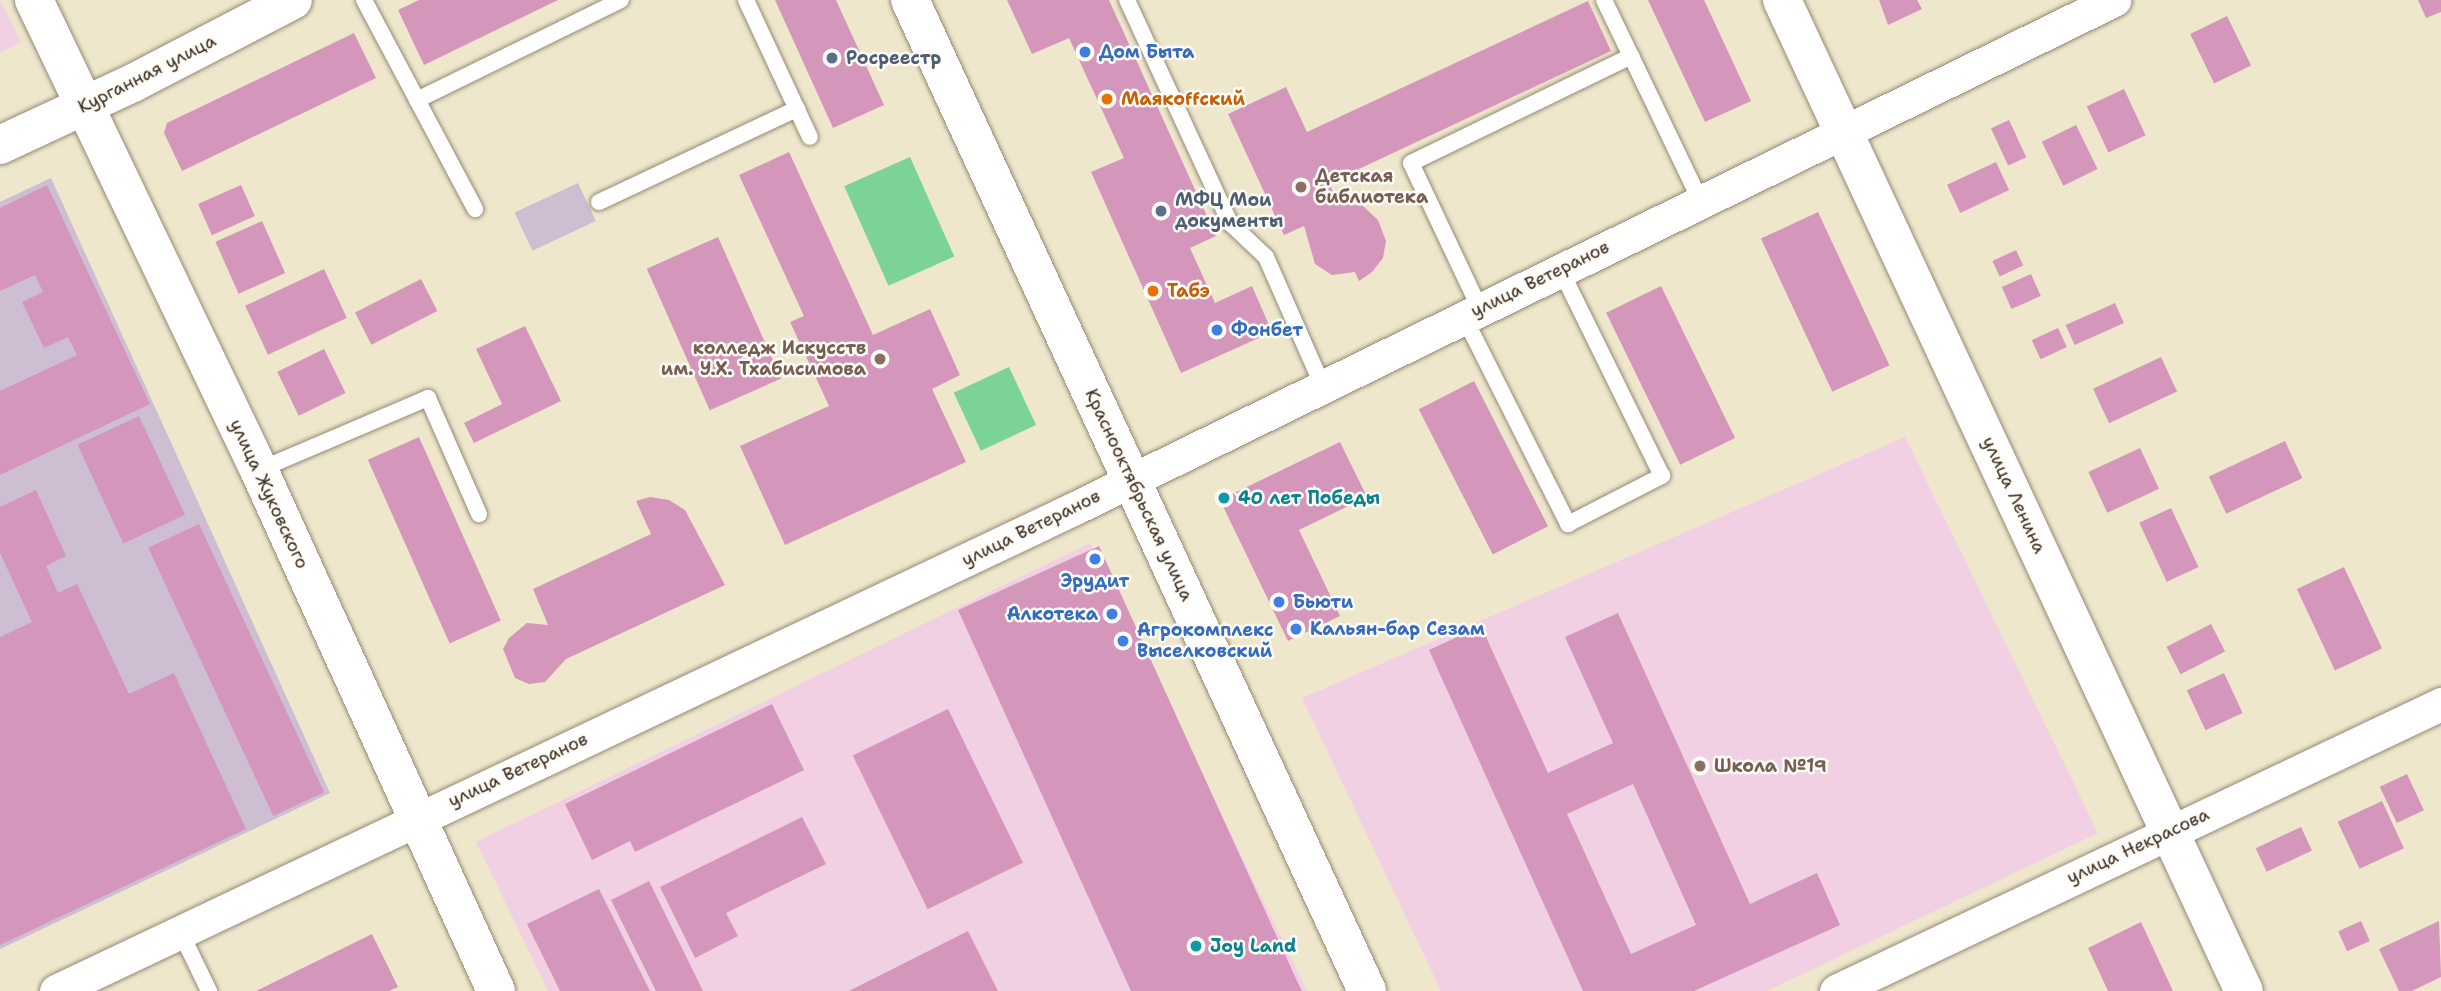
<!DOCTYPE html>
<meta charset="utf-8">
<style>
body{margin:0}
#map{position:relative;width:2441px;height:991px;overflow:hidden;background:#efe7cc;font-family:"Shantell Sans",sans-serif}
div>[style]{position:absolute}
.built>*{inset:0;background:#f1d0e4}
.industrial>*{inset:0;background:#cebed1;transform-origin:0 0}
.green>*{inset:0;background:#7cd397;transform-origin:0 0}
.building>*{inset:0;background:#d496bb;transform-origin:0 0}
.roads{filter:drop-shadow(0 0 2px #958875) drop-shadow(0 0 2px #958875)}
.lane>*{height:16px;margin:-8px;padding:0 8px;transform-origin:8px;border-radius:8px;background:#fff}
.street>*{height:33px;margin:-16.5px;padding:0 16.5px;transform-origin:16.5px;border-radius:16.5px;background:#fff}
.secondary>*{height:38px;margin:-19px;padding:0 19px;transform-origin:19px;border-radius:19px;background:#fff}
.dots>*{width:19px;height:19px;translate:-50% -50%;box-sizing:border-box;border:4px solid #fdfcf7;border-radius:50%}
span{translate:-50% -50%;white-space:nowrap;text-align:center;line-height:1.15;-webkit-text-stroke:5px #fdfcf7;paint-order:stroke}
.shop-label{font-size:18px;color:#366cbe;font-weight:700}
.left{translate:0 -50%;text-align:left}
.right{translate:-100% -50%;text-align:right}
.service-label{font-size:18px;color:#4e5e75;font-weight:700}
.street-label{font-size:18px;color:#3b2a1e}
.food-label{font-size:18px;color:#c56008;font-weight:700}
.education-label{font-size:18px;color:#785e54;font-weight:700}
.culture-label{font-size:18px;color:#0d838f;font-weight:700}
</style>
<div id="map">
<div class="built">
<div style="clip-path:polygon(0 0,21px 42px,0 53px)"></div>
<div style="clip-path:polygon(1905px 437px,2098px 833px,1767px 991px,1441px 991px,1302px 698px)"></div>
<div style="clip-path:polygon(1090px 543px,1307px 991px,548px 991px,476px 842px)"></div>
</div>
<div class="industrial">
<div style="clip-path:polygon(51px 178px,330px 793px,0 949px,0 202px)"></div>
<div style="left:578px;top:183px;width:42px;height:70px;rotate:65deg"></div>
</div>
<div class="green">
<div style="left:910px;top:157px;width:109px;height:72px;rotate:66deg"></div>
<div style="left:1009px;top:367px;width:64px;height:61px;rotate:65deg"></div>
</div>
<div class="building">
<div style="clip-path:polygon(419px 0,558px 0,424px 65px,398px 10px)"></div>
<div style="clip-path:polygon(775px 0,836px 0,884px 105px,833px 128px)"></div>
<div style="clip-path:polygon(1007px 0,1109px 0,1216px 236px,1190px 248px,1215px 303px,1252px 286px,1272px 332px,1181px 373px,1091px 172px,1124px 158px,1069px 38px,1032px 54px)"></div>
<div style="clip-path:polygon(1648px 0,1704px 0,1751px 101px,1705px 122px)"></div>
<div style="clip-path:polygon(1879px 0,1917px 0,1922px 9px,1888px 25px)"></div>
<div style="clip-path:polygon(2418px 0,2441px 0,2441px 12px,2426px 18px)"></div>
<div style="clip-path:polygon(1588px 1px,1611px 51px,1329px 183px,1338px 203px,1363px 206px,1378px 220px,1386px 241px,1383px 258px,1372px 272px,1359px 281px,1355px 272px,1332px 275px,1315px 264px,1304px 226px,1284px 235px,1228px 114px,1286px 87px,1307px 132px)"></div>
<div style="left:2227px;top:16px;width:55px;height:41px;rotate:64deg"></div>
<div style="clip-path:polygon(354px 33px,376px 78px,182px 171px,164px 133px,167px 123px)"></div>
<div style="left:2124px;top:89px;width:51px;height:41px;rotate:65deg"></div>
<div style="left:2009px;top:120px;width:41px;height:20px;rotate:65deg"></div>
<div style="left:2076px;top:125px;width:49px;height:38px;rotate:64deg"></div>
<div style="clip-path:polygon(789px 152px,873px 335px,930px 309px,960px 375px,932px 389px,966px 462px,785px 545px,740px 446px,829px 406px,790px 322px,804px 316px,739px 175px)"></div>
<div style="left:1996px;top:162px;width:31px;height:54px;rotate:65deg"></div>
<div style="clip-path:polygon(47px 185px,150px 404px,0 475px,0 391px,77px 355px,68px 337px,44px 348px,22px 302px,43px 292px,35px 275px,0 291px,0 208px)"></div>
<div style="left:241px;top:185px;width:34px;height:47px;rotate:66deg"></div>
<div style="left:1818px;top:212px;width:169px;height:63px;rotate:65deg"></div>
<div style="left:262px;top:221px;width:57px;height:51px;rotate:66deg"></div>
<div style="left:718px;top:237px;width:155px;height:78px;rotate:66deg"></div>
<div style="left:2016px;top:250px;width:17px;height:26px;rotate:65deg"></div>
<div style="left:324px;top:269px;width:54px;height:87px;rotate:65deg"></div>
<div style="left:2031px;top:274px;width:24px;height:32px;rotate:66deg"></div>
<div style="left:421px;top:279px;width:36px;height:74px;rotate:63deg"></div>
<div style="left:1661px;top:286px;width:169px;height:61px;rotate:64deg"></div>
<div style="left:2115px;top:303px;width:22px;height:54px;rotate:66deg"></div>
<div style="clip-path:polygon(525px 326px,561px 401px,474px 443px,464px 423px,502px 404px,476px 349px)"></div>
<div style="left:2058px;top:328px;width:21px;height:29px;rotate:65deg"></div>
<div style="left:324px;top:349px;width:49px;height:52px;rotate:64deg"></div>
<div style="left:2161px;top:357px;width:38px;height:75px;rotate:65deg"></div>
<div style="left:1474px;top:381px;width:163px;height:62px;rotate:63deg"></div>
<div style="left:139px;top:416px;width:109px;height:68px;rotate:65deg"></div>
<div style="left:419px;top:437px;width:201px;height:56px;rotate:66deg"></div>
<div style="left:2285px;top:441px;width:41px;height:84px;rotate:65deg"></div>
<div style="clip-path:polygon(1340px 442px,1367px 497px,1299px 530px,1340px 616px,1288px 641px,1220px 500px)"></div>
<div style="left:2140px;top:448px;width:45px;height:57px;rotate:65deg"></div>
<div style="clip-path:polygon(36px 490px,66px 556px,46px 566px,58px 593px,77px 584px,129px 694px,174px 673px,246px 829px,0 945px,0 637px,32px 622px,0 553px,0 507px)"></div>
<div style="clip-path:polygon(650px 497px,669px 500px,685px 510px,725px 585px,566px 659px,545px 682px,529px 684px,515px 678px,503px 649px,509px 638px,527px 623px,548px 625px,533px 589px,651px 534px,636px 501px)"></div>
<div style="left:2171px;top:508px;width:65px;height:35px;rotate:65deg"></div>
<div style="left:199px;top:524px;width:296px;height:56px;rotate:65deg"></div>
<div style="clip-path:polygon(1099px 546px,1297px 981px,1302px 991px,1131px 991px,958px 610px)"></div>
<div style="left:2344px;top:567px;width:90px;height:52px;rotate:65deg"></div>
<div style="clip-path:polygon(evenodd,1618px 613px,1750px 904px,1817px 873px,1840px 925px,1694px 991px,1583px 991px,1429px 650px,1481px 626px,1548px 773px,1613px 743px,1565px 637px,1618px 613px,1633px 784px,1696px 925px,1631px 954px,1567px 814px,1633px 784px)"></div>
<div style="left:2211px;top:624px;width:31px;height:50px;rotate:63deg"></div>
<div style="left:2224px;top:673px;width:44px;height:41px;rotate:65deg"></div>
<div style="clip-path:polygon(772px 704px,804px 770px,635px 852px,630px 841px,592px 860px,565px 804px)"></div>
<div style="left:948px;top:709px;width:171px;height:106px;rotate:64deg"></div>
<div style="left:2407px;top:774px;width:40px;height:30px;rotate:65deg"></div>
<div style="left:2382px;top:801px;width:52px;height:49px;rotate:65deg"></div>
<div style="clip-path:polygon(802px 817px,826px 864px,726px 913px,738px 936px,695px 958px,660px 887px)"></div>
<div style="left:2301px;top:827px;width:26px;height:50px;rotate:65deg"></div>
<div style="clip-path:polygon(649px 881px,703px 991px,656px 991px,611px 900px)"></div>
<div style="clip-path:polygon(599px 889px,650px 991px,560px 991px,527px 924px)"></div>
<div style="left:2361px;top:921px;width:22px;height:25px;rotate:66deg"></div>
<div style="clip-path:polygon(2439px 921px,2441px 977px,2412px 991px,2399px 991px,2379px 949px)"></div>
<div style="clip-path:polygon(2141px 922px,2173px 991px,2108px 991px,2088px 948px)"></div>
<div style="clip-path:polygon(968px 931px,998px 991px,849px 991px)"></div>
<div style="clip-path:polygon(372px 934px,398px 987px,389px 991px,256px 991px)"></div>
</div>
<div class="roads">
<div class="lane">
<div style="left:364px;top:0;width:237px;rotate:62deg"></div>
<div style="left:746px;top:0;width:151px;rotate:65deg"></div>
<div style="left:1127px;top:0;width:246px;rotate:65.2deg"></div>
<div style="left:1230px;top:223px;width:50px;rotate:43.4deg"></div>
<div style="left:1266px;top:257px;width:142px;rotate:66.3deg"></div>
<div style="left:1604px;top:0;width:62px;rotate:64.3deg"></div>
<div style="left:417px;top:100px;width:227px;rotate:-26.1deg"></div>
<div style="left:599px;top:202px;width:219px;rotate:-25.2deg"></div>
<div style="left:1480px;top:309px;width:161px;rotate:-115.3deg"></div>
<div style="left:1411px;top:163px;width:245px;rotate:-25.9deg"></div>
<div style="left:1631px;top:56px;width:160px;rotate:64.4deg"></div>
<div style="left:1464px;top:317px;width:232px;rotate:63.3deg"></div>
<div style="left:1568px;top:524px;width:106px;rotate:-27.1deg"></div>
<div style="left:1662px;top:476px;width:231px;rotate:-116.2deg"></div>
<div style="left:259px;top:470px;width:184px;rotate:-23.1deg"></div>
<div style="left:428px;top:398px;width:127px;rotate:66.3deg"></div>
<div style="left:180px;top:931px;width:67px;rotate:64.2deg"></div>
</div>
<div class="street">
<div style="left:56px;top:991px;width:1128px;rotate:-25.36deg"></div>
<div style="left:1075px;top:508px;width:1157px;rotate:-26.06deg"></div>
<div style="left:1836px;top:991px;width:670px;rotate:-25.38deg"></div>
</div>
<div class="secondary">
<div style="left:34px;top:0;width:521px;rotate:64.42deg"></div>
<div style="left:259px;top:470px;width:572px;rotate:65.54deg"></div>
<div style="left:910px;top:0;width:1091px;rotate:65.24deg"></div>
<div style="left:1782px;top:0;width:1093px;rotate:65.01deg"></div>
<div style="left:0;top:145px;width:147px;rotate:-25deg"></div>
<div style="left:133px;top:83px;width:180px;rotate:-27.4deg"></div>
</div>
</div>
<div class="dots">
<div style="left:1085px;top:52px;background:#3f7fe0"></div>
<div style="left:832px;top:58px;background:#5c6f8a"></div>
<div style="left:1107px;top:99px;background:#e8710a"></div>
<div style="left:1301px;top:187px;background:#8d6e63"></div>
<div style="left:1161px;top:211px;background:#5c6f8a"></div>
<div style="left:1153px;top:291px;background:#e8710a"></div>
<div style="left:1217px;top:330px;background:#3f7fe0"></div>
<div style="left:880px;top:359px;background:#8d6e63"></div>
<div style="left:1224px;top:498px;background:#0f9aa8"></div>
<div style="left:1095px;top:559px;background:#3f7fe0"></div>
<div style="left:1279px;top:602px;background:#3f7fe0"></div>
<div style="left:1112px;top:614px;background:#3f7fe0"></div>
<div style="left:1296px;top:629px;background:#3f7fe0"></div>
<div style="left:1123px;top:641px;background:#3f7fe0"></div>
<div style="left:1700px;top:766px;background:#8d6e63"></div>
<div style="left:1196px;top:946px;background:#0f9aa8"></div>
</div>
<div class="shop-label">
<span class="left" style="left:1099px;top:52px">Дом Быта</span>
<span class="left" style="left:1231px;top:330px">Фонбет</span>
<span style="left:1095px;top:581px">Эрудит</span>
<span class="left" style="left:1293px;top:602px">Бьюти</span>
<span class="right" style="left:1098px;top:614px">Алкотека</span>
<span class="left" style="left:1310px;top:629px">Кальян-бар Сезам</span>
<span class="left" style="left:1137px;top:641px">Агрокомплекс<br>Выселковский</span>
</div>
<div class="service-label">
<span class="left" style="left:846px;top:58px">Росреестр</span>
<span class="left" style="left:1175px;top:211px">МФЦ Мои<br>документы</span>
</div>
<div class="street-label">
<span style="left:147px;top:74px;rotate:-27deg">Курганная улица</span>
<span style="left:1540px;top:279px;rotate:-26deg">улица Ветеранов</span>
<span style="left:269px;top:494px;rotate:65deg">улица Жуковского</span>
<span style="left:1139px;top:495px;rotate:65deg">Краснооктябрьская улица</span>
<span style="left:2014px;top:495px;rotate:65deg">улица Ленина</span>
<span style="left:1031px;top:528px;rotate:-26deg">улица Ветеранов</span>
<span style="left:518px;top:770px;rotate:-25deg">улица Ветеранов</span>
<span style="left:2138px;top:846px;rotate:-25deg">улица Некрасова</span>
</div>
<div class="food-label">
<span class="left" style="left:1121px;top:99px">Маякоffский</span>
<span class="left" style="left:1167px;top:291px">Табэ</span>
</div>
<div class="education-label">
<span class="left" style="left:1315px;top:187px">Детская<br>библиотека</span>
<span class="right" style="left:866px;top:359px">колледж Искусств<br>им. У.Х. Тхабисимова</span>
<span class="left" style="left:1714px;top:766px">Школа №19</span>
</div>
<div class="culture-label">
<span class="left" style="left:1238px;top:498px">40 лет Победы</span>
<span class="left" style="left:1210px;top:946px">Joy Land</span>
</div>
</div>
